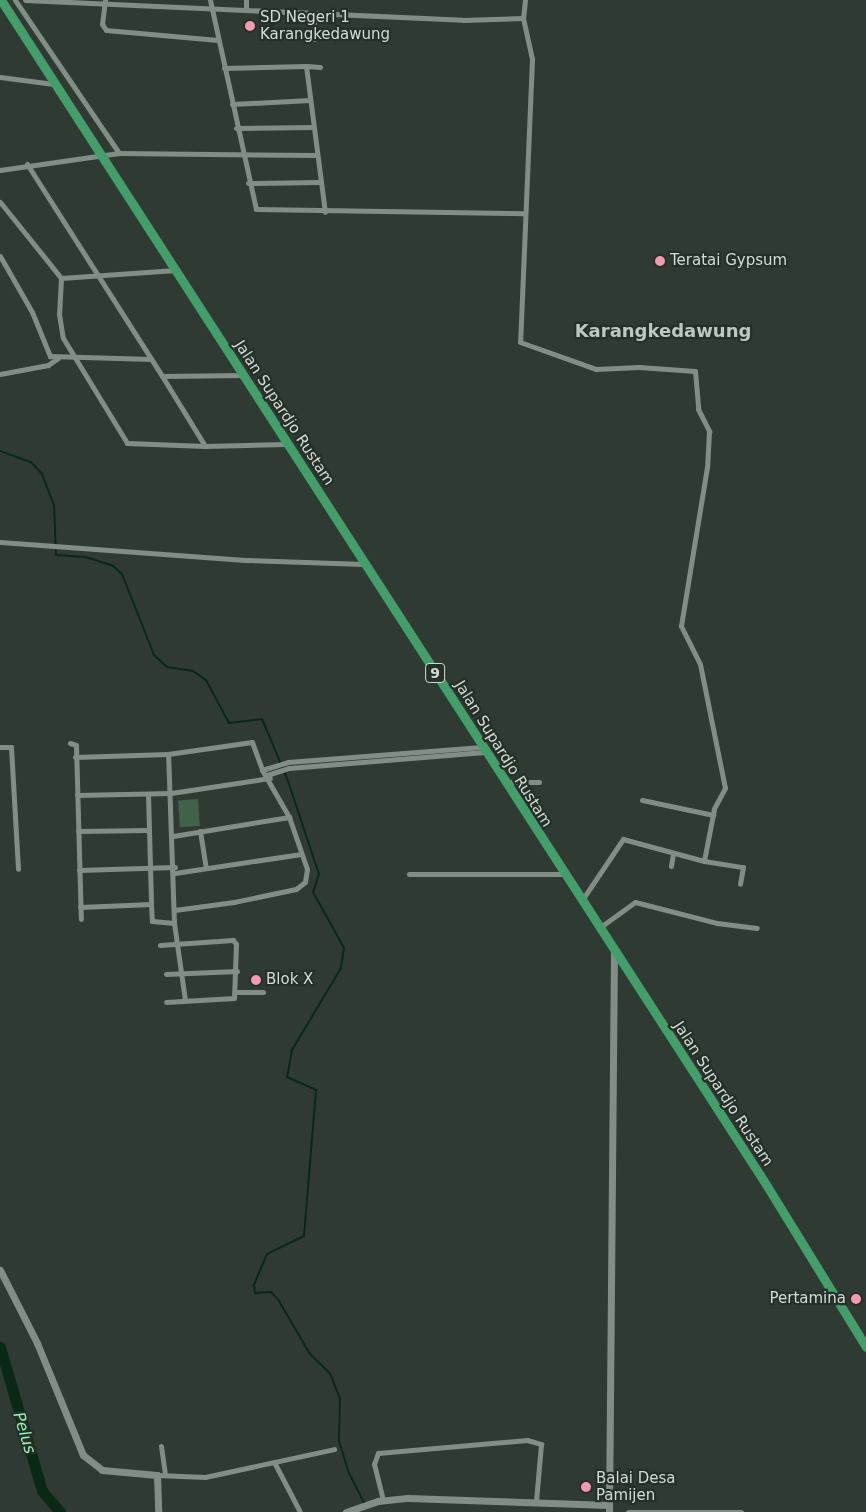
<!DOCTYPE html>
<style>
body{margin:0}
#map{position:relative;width:866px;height:1512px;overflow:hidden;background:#2f3b32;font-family:"DejaVu Sans",sans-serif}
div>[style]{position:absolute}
.green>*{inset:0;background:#40614a;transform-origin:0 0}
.stream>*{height:2px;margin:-1px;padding:0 1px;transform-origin:1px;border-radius:1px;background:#092916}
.river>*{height:11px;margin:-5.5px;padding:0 5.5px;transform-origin:5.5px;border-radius:5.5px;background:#092916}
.minor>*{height:5px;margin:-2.5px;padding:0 2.5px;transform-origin:2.5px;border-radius:2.5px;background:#818e85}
.tertiary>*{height:7px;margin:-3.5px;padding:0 3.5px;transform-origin:3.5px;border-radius:3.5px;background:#818e85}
.trunk>*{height:9px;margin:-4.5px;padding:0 4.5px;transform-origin:4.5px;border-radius:4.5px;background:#449e69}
.dots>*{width:14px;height:14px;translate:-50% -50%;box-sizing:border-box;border:2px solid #253028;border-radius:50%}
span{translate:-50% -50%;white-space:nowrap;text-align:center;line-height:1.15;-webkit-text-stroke:4.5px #253028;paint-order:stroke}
.shield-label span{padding:1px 4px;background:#253028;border:1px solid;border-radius:4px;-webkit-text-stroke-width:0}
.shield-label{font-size:14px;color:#d4dbd6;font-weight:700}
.poi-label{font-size:15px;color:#d4dbd6}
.left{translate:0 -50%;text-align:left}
.right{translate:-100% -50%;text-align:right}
.street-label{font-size:15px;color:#d4dbd6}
.water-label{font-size:16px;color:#98efb4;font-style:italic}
.quarter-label{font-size:18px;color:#bbc9bf;font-weight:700}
</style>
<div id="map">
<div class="green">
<div style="left:198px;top:799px;width:27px;height:20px;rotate:86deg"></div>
</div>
<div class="stream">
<div style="left:0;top:451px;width:33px;rotate:20deg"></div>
<div style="left:31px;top:462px;width:16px;rotate:47deg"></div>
<div style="left:42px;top:474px;width:34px;rotate:69deg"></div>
<div style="left:54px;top:506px;width:49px;rotate:87.7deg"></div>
<div style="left:56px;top:555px;width:29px;rotate:4deg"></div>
<div style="left:85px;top:557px;width:28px;rotate:17deg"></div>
<div style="left:112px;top:565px;width:13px;rotate:42deg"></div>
<div style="left:122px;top:574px;width:87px;rotate:68.4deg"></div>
<div style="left:154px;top:655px;width:18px;rotate:43deg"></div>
<div style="left:167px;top:667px;width:26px;rotate:9deg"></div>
<div style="left:193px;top:671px;width:16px;rotate:35deg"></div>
<div style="left:206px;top:680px;width:49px;rotate:61.9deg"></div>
<div style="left:229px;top:723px;width:33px;rotate:-7deg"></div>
<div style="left:262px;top:719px;width:67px;rotate:67.2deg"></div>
<div style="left:288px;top:781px;width:98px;rotate:71.6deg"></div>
<div style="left:319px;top:874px;width:19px;rotate:108deg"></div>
<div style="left:313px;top:892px;width:64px;rotate:61deg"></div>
<div style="left:344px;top:948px;width:20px;rotate:99deg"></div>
<div style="left:341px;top:968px;width:96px;rotate:120.9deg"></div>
<div style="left:292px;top:1050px;width:27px;rotate:100deg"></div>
<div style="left:287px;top:1077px;width:32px;rotate:24deg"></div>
<div style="left:316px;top:1090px;width:146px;rotate:94.7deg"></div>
<div style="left:304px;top:1236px;width:41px;rotate:154.1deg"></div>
<div style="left:267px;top:1254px;width:34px;rotate:113deg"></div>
<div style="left:254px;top:1285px;width:8px;rotate:83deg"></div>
<div style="left:255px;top:1293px;width:16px;rotate:-4deg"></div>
<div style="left:271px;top:1292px;width:12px;rotate:48deg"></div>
<div style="left:279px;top:1301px;width:61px;rotate:59.7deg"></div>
<div style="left:310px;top:1354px;width:28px;rotate:44deg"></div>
<div style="left:330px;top:1373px;width:28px;rotate:69deg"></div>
<div style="left:340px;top:1399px;width:42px;rotate:91.4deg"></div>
<div style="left:339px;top:1441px;width:34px;rotate:73deg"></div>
<div style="left:349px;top:1473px;width:35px;rotate:63deg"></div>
</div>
<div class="river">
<div style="left:0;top:1347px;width:150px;rotate:73.7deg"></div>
<div style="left:42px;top:1491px;width:28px;rotate:49deg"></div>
</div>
<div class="minor">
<div style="left:15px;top:0;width:185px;rotate:55.8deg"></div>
<div style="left:25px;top:0;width:438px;rotate:2.6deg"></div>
<div style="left:463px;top:20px;width:60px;rotate:-1.9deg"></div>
<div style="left:105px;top:0;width:24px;rotate:97deg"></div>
<div style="left:102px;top:24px;width:7px;rotate:56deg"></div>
<div style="left:106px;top:30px;width:112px;rotate:5.1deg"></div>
<div style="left:210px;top:0;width:214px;rotate:77.6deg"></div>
<div style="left:256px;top:209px;width:267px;rotate:0.9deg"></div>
<div style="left:246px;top:0;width:10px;rotate:90deg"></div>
<div style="left:525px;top:0;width:18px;rotate:96deg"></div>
<div style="left:523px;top:18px;width:42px;rotate:77.6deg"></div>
<div style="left:532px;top:59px;width:283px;rotate:92.4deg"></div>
<div style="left:520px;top:342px;width:81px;rotate:19.6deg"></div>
<div style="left:596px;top:369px;width:43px;rotate:-2.7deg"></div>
<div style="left:639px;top:367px;width:56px;rotate:4.1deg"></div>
<div style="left:695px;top:371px;width:38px;rotate:85deg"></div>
<div style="left:698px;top:409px;width:25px;rotate:63deg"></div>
<div style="left:709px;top:431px;width:36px;rotate:93deg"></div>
<div style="left:707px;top:467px;width:161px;rotate:99.3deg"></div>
<div style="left:681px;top:626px;width:42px;rotate:63.4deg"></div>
<div style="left:700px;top:664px;width:126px;rotate:78.6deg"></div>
<div style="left:725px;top:788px;width:24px;rotate:118deg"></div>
<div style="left:714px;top:809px;width:53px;rotate:100.9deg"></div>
<div style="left:704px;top:861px;width:84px;rotate:-164.8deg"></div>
<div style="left:623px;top:839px;width:73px;rotate:123.9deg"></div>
<div style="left:314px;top:13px;width:26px;rotate:90deg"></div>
<div style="left:306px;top:66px;width:14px;rotate:4deg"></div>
<div style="left:224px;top:68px;width:82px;rotate:-1.4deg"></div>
<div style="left:306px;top:66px;width:147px;rotate:82.6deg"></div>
<div style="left:0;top:77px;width:54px;rotate:7.4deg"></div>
<div style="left:232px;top:104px;width:78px;rotate:-2.9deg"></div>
<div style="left:236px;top:128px;width:77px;rotate:-0.7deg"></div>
<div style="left:27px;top:164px;width:251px;rotate:57.5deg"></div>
<div style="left:162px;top:376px;width:81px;rotate:-0.7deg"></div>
<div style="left:0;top:170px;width:120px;rotate:-8.1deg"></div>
<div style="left:119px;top:153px;width:198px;rotate:0.6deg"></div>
<div style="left:248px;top:183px;width:72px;rotate:-0.8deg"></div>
<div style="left:0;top:202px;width:97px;rotate:51.2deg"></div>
<div style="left:61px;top:278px;width:36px;rotate:93deg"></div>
<div style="left:59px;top:314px;width:24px;rotate:81deg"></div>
<div style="left:63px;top:338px;width:123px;rotate:58.6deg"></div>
<div style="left:127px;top:443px;width:78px;rotate:2.2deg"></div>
<div style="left:0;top:256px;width:64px;rotate:60.3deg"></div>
<div style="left:32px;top:312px;width:48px;rotate:67.8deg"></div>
<div style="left:50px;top:356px;width:101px;rotate:1.7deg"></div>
<div style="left:61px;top:278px;width:115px;rotate:-4deg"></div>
<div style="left:0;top:374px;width:49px;rotate:-10.6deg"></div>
<div style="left:48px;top:365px;width:12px;rotate:-35deg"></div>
<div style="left:162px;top:376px;width:82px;rotate:58.4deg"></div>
<div style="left:205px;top:446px;width:81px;rotate:-1.4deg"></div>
<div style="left:0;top:542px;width:249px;rotate:4.2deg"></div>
<div style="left:248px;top:560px;width:116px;rotate:2deg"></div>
<div style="left:70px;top:743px;width:6px;rotate:18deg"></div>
<div style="left:76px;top:745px;width:174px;rotate:88.4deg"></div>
<div style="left:0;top:747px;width:11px"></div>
<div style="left:11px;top:747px;width:122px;rotate:86.7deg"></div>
<div style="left:75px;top:757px;width:93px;rotate:-1.8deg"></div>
<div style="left:168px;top:754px;width:85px;rotate:-8.1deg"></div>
<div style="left:252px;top:742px;width:30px;rotate:70deg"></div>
<div style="left:262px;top:770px;width:54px;rotate:60.1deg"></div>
<div style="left:289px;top:817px;width:55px;rotate:70.9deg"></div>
<div style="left:307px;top:869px;width:13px;rotate:99deg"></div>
<div style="left:305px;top:882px;width:11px;rotate:142deg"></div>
<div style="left:296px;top:889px;width:63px;rotate:168.2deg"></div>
<div style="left:234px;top:902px;width:60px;rotate:172.3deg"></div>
<div style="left:262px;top:770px;width:27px;rotate:-17deg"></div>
<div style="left:288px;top:762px;width:194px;rotate:-4.4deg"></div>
<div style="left:267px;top:775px;width:23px;rotate:-18deg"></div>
<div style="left:289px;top:768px;width:196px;rotate:-4.7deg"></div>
<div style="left:507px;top:782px;width:32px"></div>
<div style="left:148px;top:794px;width:110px;rotate:88.4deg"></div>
<div style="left:77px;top:795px;width:94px;rotate:-1.2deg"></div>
<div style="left:171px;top:793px;width:100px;rotate:-8.6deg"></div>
<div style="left:642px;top:800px;width:73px;rotate:11.9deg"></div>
<div style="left:78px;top:831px;width:71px;rotate:-0.8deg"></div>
<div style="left:200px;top:831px;width:37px;rotate:81deg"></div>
<div style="left:173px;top:836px;width:118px;rotate:-9.3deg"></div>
<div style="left:704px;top:861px;width:39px;rotate:9deg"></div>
<div style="left:743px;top:867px;width:17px;rotate:100deg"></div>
<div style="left:671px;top:866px;width:13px;rotate:-81deg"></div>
<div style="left:79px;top:870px;width:96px;rotate:-1.8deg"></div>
<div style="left:175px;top:873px;width:126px;rotate:-8.6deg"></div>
<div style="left:409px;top:874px;width:154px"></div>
<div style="left:80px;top:907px;width:71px;rotate:-2.4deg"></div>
<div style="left:151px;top:904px;width:17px;rotate:87deg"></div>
<div style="left:152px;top:921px;width:22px;rotate:5deg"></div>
<div style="left:174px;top:923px;width:169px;rotate:-92deg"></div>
<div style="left:174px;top:923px;width:78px;rotate:81.9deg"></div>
<div style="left:599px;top:928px;width:44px;rotate:-35.8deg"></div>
<div style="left:635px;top:902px;width:85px;rotate:14.4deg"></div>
<div style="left:717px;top:923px;width:40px;rotate:7.1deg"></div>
<div style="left:160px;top:945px;width:73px;rotate:-3.9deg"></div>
<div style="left:233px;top:940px;width:5px;rotate:53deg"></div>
<div style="left:236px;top:944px;width:54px;rotate:92.1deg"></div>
<div style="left:234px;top:998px;width:68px;rotate:176.6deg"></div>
<div style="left:166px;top:974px;width:71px;rotate:-2.4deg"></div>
<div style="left:237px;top:992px;width:26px"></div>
<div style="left:161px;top:1446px;width:29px;rotate:82deg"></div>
<div style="left:274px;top:1462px;width:56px;rotate:62.5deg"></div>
<div style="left:157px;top:1475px;width:48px;rotate:2.4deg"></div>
<div style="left:205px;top:1477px;width:132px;rotate:-12.2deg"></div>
<div style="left:383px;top:1500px;width:37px;rotate:-104deg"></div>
<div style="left:374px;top:1464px;width:12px;rotate:-70deg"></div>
<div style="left:378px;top:1453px;width:150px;rotate:-5deg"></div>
<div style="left:527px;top:1440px;width:15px;rotate:16deg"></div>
<div style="left:541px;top:1444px;width:57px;rotate:95deg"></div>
<div style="left:628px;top:1512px;width:113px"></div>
</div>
<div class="tertiary">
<div style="left:0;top:1270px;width:82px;rotate:63.1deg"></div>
<div style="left:37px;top:1343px;width:121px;rotate:67.7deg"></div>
<div style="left:83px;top:1455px;width:24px;rotate:38deg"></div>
<div style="left:102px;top:1470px;width:55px;rotate:5.2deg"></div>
<div style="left:157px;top:1475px;width:37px;rotate:88deg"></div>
<div style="left:346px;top:1512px;width:34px;rotate:-19deg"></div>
<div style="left:378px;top:1501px;width:30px;rotate:-6deg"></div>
<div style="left:408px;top:1498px;width:201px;rotate:2deg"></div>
<div style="left:609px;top:1512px;width:560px;rotate:-89.49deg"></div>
</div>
<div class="trunk">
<div style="left:1px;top:0;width:1412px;rotate:57.14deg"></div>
<div style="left:767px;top:1186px;width:189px;rotate:58.4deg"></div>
</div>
<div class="dots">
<div style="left:250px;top:26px;background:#f29ab0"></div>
<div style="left:660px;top:261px;background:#f29ab0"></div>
<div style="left:256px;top:980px;background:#f29ab0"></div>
<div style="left:856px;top:1299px;background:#f29ab0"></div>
<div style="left:586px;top:1487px;background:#f29ab0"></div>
</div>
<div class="shield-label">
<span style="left:435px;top:673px">9</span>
</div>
<div class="poi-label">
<span class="left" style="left:260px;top:26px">SD Negeri 1<br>Karangkedawung</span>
<span class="left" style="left:670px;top:261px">Teratai Gypsum</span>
<span class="left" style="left:266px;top:980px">Blok X</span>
<span class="right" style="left:846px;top:1299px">Pertamina</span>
<span class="left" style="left:596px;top:1487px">Balai Desa<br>Pamijen</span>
</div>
<div class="street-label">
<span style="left:284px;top:413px;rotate:57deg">Jalan Supardjo Rustam</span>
<span style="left:503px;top:754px;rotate:58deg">Jalan Supardjo Rustam</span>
<span style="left:723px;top:1094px;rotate:57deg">Jalan Supardjo Rustam</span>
</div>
<div class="water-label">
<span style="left:24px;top:1433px;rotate:73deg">Pelus</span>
</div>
<div class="quarter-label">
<span style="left:663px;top:331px">Karangkedawung</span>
</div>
</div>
